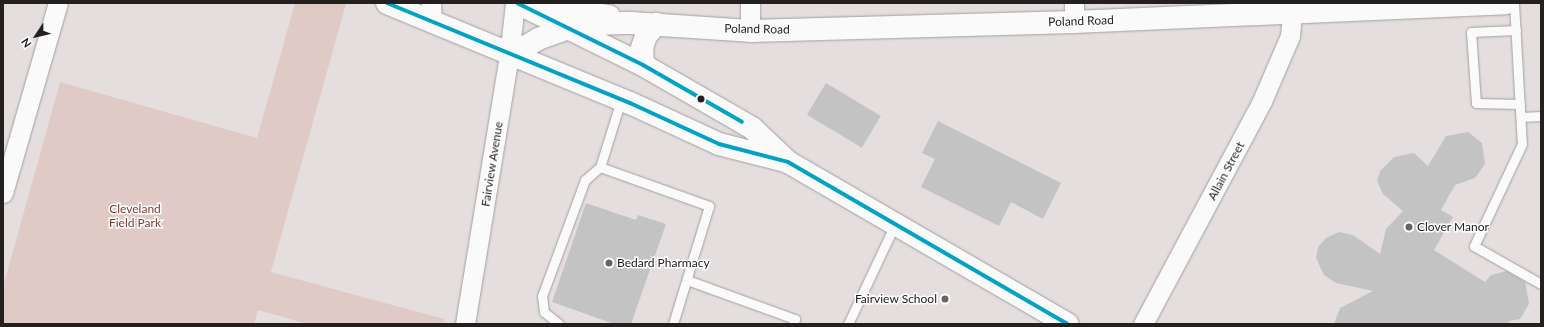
<!DOCTYPE html>
<style>
body{margin:0}
#map{position:relative;width:1544px;height:327px;overflow:hidden;background:#e4dfde;font-family:Lato,sans-serif}
div>[style]{position:absolute}
.green>*{inset:0;background:#e0cac5}
.building>*{inset:0;background:#c4c3c4;transform-origin:0 0}
.roads{filter:drop-shadow(0 0 1px #a4a09f) drop-shadow(0 0 1px #a4a09f)}
.service>*{height:9px;margin:-4.5px;padding:0 4.5px;transform-origin:4.5px;border-radius:4.5px;background:#fbfafa}
.minor>*{height:19px;margin:-9.5px;padding:0 9.5px;transform-origin:9.5px;border-radius:9.5px;background:#fbfafa}
.tertiary>*{height:22px;margin:-11px;padding:0 11px;transform-origin:11px;border-radius:11px;background:#fbfafa}
.primary>*{height:22px;margin:-11px;padding:0 11px;transform-origin:11px;border-radius:11px;background:#fbfafa}
.bus-1>*{height:4px;margin:-2px;padding:0 2px;transform-origin:2px;border-radius:2px;background:#02a2c5}
.dots>*{width:11px;height:11px;translate:-50% -50%;box-sizing:border-box;border:2px solid #fff;border-radius:50%}
span{translate:-50% -50%;white-space:nowrap;text-align:center;line-height:1.15;-webkit-text-stroke:3px #fff;paint-order:stroke}
.street-label{font-size:12px;color:#23201f}
.park-label{font-size:12px;color:#7e3b31}
.poi-label{font-size:12px;color:#23201f}
.left{translate:0 -50%;text-align:left}
.right{translate:-100% -50%;text-align:right}
.frame{position:absolute;inset:0;border:4px solid #23201f;pointer-events:none}
.north{position:absolute;left:16px;top:16px;width:40px;height:40px;-webkit-text-stroke:3px #fff;paint-order:stroke;rotate:235deg;font-size:11px;font-weight:700;line-height:16px;text-align:center;color:#23201f}
.north::after{content:'';display:block;margin:auto;width:14px;height:18px;background:#23201f;clip-path:polygon(50% 0,100% 100%,50% 72%,0 100%)}
</style>
<div id="map">
<div class="green">
<div style="clip-path:polygon(295px 3px,346px 4px,271px 272px,444px 319px,443px 324px,308px 324px,258px 310px,254px 324px,3px 324px,3px 287px,60px 82px,257px 138px)"></div>
</div>
<div class="building">
<div style="left:826px;top:83px;width:64px;height:37px;rotate:31deg"></div>
<div style="clip-path:polygon(938px 121px,1061px 183px,1043px 219px,1011px 202px,999px 226px,921px 187px,935px 159px,922px 153px)"></div>
<div style="clip-path:polygon(1468px 132px,1482px 143px,1485px 164px,1475px 178px,1455px 185px,1441px 210px,1453px 217px,1434px 250px,1485px 282px,1491px 275px,1507px 271px,1525px 282px,1529px 304px,1520px 319px,1509px 321px,1508px 324px,1334px 324px,1340px 308px,1373px 291px,1336px 283px,1324px 275px,1316px 258px,1318px 247px,1326px 238px,1339px 232px,1353px 235px,1380px 254px,1386px 229px,1403px 211px,1383px 194px,1377px 181px,1380px 171px,1394px 157px,1414px 153px,1428px 166px,1446px 136px)"></div>
<div style="clip-path:polygon(586px 203px,636px 220px,638px 215px,666px 224px,631px 324px,614px 324px,552px 302px)"></div>
</div>
<div class="roads">
<div class="service">
<div style="left:1514px;top:3px;width:141px;rotate:86.8deg"></div>
<div style="left:1522px;top:144px;width:113px;rotate:115.2deg"></div>
<div style="left:1474px;top:246px;width:77px;rotate:29.6deg"></div>
<div style="left:1516px;top:30px;width:45px;rotate:177.5deg"></div>
<div style="left:1471px;top:32px;width:71px;rotate:86deg"></div>
<div style="left:1476px;top:103px;width:44px;rotate:1.3deg"></div>
<div style="left:621px;top:100px;width:70px;rotate:107.4deg"></div>
<div style="left:600px;top:167px;width:116px;rotate:19.7deg"></div>
<div style="left:709px;top:206px;width:123px;rotate:107deg"></div>
<div style="left:1521px;top:117px;width:20px;rotate:-3deg"></div>
<div style="left:687px;top:280px;width:115px;rotate:19.9deg"></div>
<div style="left:795px;top:319px;width:5px;rotate:112deg"></div>
<div style="left:559px;top:324px;width:19px;rotate:-141deg"></div>
<div style="left:544px;top:312px;width:16px;rotate:-97deg"></div>
<div style="left:542px;top:296px;width:124px;rotate:-69.7deg"></div>
<div style="left:585px;top:180px;width:20px;rotate:-41deg"></div>
<div style="left:848px;top:324px;width:110px;rotate:-64.8deg"></div>
</div>
<div class="minor">
<div style="left:431px;top:3px;width:19px;rotate:87deg"></div>
<div style="left:750px;top:3px;width:28px;rotate:90deg"></div>
<div style="left:1074px;top:3px;width:19px;rotate:90deg"></div>
<div style="left:3px;top:193px;width:198px;rotate:-73.9deg"></div>
<div style="left:465px;top:324px;width:272px;rotate:-80.7deg"></div>
<div style="left:509px;top:56px;width:53px;rotate:-83.5deg"></div>
<div style="left:1143px;top:324px;width:253px;rotate:-61.9deg"></div>
<div style="left:1262px;top:101px;width:71px;rotate:-66.7deg"></div>
<div style="left:1290px;top:36px;width:24px;rotate:-85deg"></div>
</div>
<div class="tertiary">
<div style="left:524px;top:3px;width:86px;rotate:8.7deg"></div>
<div style="left:509px;top:56px;width:34px;rotate:-30deg"></div>
<div style="left:538px;top:39px;width:32px;rotate:-20deg"></div>
<div style="left:568px;top:28px;width:27px;rotate:-8deg"></div>
<div style="left:595px;top:24px;width:36px;rotate:-2deg"></div>
<div style="left:631px;top:23px;width:119px;rotate:3.8deg"></div>
<div style="left:750px;top:31px;width:324px;rotate:-1.6deg"></div>
<div style="left:1074px;top:22px;width:432px;rotate:-2.5deg"></div>
</div>
<div class="primary">
<div style="left:387px;top:3px;width:263px;rotate:22.4deg"></div>
<div style="left:630px;top:103px;width:98px;rotate:24.7deg"></div>
<div style="left:719px;top:144px;width:68px;rotate:14.4deg"></div>
<div style="left:517px;top:3px;width:140px;rotate:26.2deg"></div>
<div style="left:643px;top:65px;width:126px;rotate:30deg"></div>
<div style="left:752px;top:128px;width:50px;rotate:43.4deg"></div>
<div style="left:788px;top:162px;width:323px;rotate:30.1deg"></div>
<div style="left:643px;top:65px;width:17px;rotate:-93deg"></div>
<div style="left:642px;top:48px;width:13px;rotate:-72deg"></div>
<div style="left:646px;top:36px;width:16px;rotate:-50deg"></div>
</div>
</div>
<div class="bus-1">
<div style="left:387px;top:3px;width:263px;rotate:22.4deg"></div>
<div style="left:630px;top:103px;width:98px;rotate:24.7deg"></div>
<div style="left:719px;top:144px;width:71px;rotate:14.6deg"></div>
<div style="left:788px;top:162px;width:323px;rotate:30.1deg"></div>
<div style="left:517px;top:3px;width:140px;rotate:26.2deg"></div>
<div style="left:643px;top:65px;width:114px;rotate:29.9deg"></div>
</div>
<div class="dots">
<div style="left:701px;top:99px;background:#23201f"></div>
<div style="left:1409px;top:227px;background:#676362"></div>
<div style="left:609px;top:263px;background:#676362"></div>
<div style="left:945px;top:299px;background:#676362"></div>
</div>
<div class="street-label">
<span style="left:1081px;top:21px;rotate:-2deg">Poland Road</span>
<span style="left:757px;top:29px;rotate:1deg">Poland Road</span>
<span style="left:492px;top:164px;rotate:-81deg">Fairview Avenue</span>
<span style="left:1226px;top:171px;rotate:-62deg">Allain Street</span>
</div>
<div class="park-label">
<span style="left:135px;top:216px">Cleveland<br>Field Park</span>
</div>
<div class="poi-label">
<span class="left" style="left:1417px;top:227px">Clover Manor</span>
<span class="left" style="left:617px;top:263px">Bedard Pharmacy</span>
<span class="right" style="left:937px;top:299px">Fairview School</span>
</div>
<div class="frame"></div>
<div class="north">N</div>
</div>
